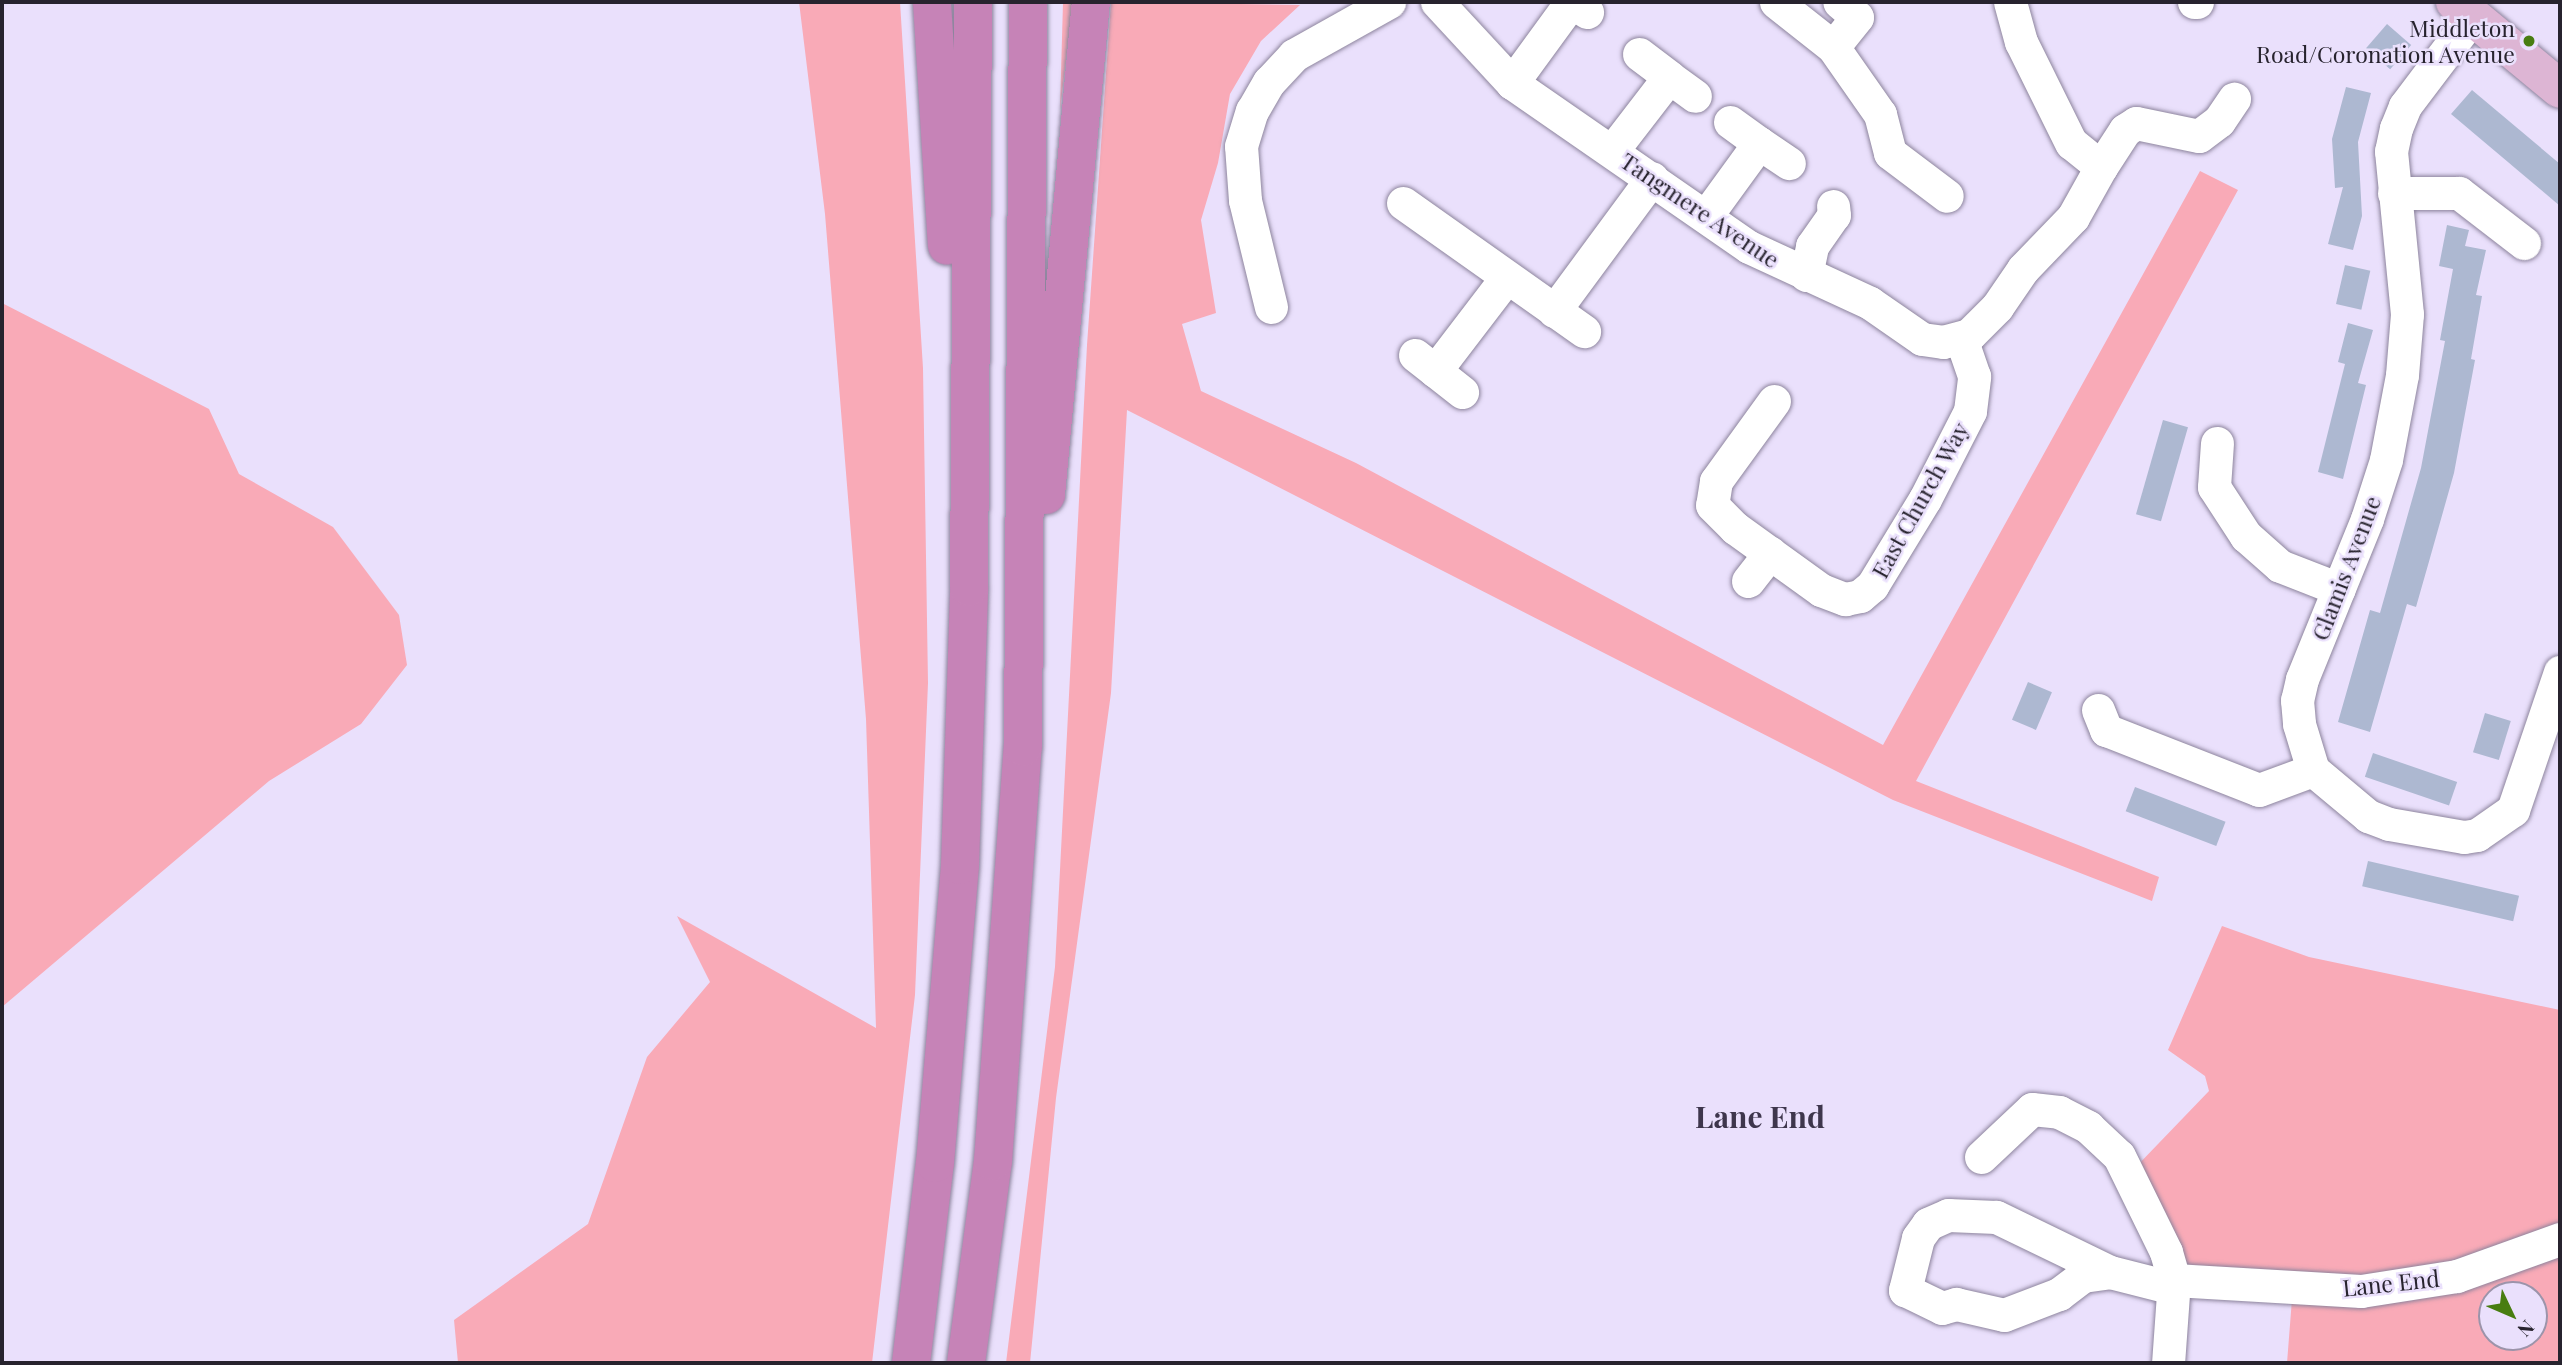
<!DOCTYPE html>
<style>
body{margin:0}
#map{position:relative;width:2562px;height:1365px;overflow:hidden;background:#eae0fc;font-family:"Playfair Display",serif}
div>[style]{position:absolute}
.green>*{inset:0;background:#f9aab7}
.building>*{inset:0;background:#adb8d1;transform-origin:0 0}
.roads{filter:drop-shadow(0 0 2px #8d849d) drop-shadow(0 0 2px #8d849d)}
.minor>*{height:33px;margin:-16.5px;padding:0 16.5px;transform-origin:16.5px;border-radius:16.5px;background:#fff}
.major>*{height:38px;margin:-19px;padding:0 19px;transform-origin:19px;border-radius:19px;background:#ddb5d4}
.highway>*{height:38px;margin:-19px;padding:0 19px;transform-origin:19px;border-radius:19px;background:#c683b7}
.dots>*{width:19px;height:19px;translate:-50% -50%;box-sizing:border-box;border:4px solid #eae0fc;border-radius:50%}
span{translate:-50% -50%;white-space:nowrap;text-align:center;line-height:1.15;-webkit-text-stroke:5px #eae0fc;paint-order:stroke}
.poi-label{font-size:23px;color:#27232e}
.right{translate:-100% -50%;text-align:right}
.street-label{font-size:23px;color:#27232e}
.district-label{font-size:30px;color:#3e364c;font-weight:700}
.frame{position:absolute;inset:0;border:4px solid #27232e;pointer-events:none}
.north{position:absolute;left:2478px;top:1281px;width:70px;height:70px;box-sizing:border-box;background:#eae0fc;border:2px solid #9c94aa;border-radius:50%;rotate:134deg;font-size:19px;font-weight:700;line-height:28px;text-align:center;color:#27232e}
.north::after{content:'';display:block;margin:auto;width:24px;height:32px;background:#487d11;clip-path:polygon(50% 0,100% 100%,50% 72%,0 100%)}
</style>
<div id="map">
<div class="green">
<div style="clip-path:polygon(799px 2px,900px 2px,923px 368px,928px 683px,915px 995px,872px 1363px,458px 1363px,454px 1320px,588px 1224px,647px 1057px,710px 982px,677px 916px,876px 1028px,866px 719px,825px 214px)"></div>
<div style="clip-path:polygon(1063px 2px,1073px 2px,1060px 110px)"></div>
<div style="clip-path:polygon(1111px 2px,1300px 5px,1261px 41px,1230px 94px,1218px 163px,1201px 220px,1216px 313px,1182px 324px,1201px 391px,1356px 463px,1883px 745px,2200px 171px,2238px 190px,1916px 781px,2159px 877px,2152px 901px,1893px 800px,1127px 410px,1111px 693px,1056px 1098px,1030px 1363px,1006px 1363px,1055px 967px,1087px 345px)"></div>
<div style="clip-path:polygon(2px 303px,209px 409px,239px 474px,333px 527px,399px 615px,407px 665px,361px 724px,269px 781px,2px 1007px)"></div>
<div style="clip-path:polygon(2222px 926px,2309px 957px,2560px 1010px,2560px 1231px,2367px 1285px,2185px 1267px,2133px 1170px,2209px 1091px,2205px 1076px,2168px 1050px)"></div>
<div style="clip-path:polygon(evenodd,2560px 1256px,2560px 1363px,2287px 1363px,2292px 1299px,2560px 1256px,2492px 1295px,2534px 1295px,2534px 1337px,2492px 1337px,2492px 1295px)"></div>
</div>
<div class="building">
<div style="left:2387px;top:24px;width:32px;height:32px;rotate:41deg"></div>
<div style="clip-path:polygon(2346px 87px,2371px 93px,2358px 142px,2362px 216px,2353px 250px,2328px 244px,2343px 187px,2335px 188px,2332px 139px)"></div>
<div style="clip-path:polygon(2472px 90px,2560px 164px,2560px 206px,2451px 114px)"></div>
<div style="clip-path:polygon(2447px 225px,2469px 230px,2465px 246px,2486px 250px,2476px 295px,2482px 296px,2471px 359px,2475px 360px,2454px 473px,2430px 558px,2416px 607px,2407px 604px,2370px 732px,2338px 722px,2370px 610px,2380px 613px,2421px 468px,2445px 341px,2440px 340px,2453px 269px,2439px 266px)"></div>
<div style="left:2345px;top:265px;width:26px;height:40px;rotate:13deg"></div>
<div style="clip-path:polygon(2348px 323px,2373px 330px,2358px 383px,2366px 385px,2343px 479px,2318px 472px,2345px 364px,2338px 362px)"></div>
<div style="left:2163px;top:420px;width:26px;height:98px;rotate:16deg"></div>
<div style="left:2028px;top:682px;width:26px;height:41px;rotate:23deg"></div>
<div style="left:2485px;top:713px;width:27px;height:41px;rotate:17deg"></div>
<div style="left:2373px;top:753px;width:89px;height:25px;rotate:19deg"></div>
<div style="left:2135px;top:787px;width:97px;height:26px;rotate:21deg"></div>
<div style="left:2368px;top:861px;width:155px;height:26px;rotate:13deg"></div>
</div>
<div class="roads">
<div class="minor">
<div style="left:1437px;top:2px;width:110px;rotate:47.2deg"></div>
<div style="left:1512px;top:83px;width:288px;rotate:34.7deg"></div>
<div style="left:1749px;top:247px;width:133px;rotate:24.8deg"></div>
<div style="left:1870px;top:303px;width:63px;rotate:34.7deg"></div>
<div style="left:1922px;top:339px;width:21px;rotate:8deg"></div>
<div style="left:1943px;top:342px;width:27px;rotate:-15deg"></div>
<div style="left:1969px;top:335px;width:40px;rotate:-45deg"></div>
<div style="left:1997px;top:307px;width:46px;rotate:-55.6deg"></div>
<div style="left:2023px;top:269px;width:72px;rotate:-46.1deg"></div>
<div style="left:2073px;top:217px;width:57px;rotate:-60.8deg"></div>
<div style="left:2101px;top:167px;width:38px;rotate:-141deg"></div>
<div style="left:2071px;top:143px;width:113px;rotate:-116.3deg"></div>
<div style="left:2021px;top:42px;width:41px;rotate:-105.4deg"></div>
<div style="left:1776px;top:2px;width:73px;rotate:38.3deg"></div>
<div style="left:1833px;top:47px;width:38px;rotate:-51deg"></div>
<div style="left:1857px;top:17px;width:23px;rotate:-140deg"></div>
<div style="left:2194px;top:2px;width:3px"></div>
<div style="left:2473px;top:16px;width:113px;rotate:127.1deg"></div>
<div style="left:2405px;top:106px;width:24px;rotate:112deg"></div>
<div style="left:2396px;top:128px;width:24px;rotate:102deg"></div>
<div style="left:2391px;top:151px;width:164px;rotate:84.4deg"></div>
<div style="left:2407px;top:314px;width:61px;rotate:94.7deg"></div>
<div style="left:2402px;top:375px;width:86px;rotate:100.7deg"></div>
<div style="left:2386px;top:460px;width:62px;rotate:107.9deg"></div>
<div style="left:2367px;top:519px;width:173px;rotate:112.1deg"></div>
<div style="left:2302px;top:679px;width:22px;rotate:103deg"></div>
<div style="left:2297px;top:700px;width:24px;rotate:85deg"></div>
<div style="left:2299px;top:724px;width:48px;rotate:73.1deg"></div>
<div style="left:2313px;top:770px;width:72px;rotate:39.9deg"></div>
<div style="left:2368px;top:816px;width:22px;rotate:21deg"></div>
<div style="left:2389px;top:824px;width:76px;rotate:9.8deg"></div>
<div style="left:2464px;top:837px;width:13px;rotate:-9deg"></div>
<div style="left:2477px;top:835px;width:44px;rotate:-34.8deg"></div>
<div style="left:2513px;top:810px;width:146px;rotate:-71.2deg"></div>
<div style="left:1833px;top:47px;width:82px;rotate:55deg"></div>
<div style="left:1880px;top:114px;width:40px;rotate:75.6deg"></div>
<div style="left:1890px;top:153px;width:71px;rotate:37deg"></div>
<div style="left:1639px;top:54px;width:38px;rotate:37deg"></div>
<div style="left:1512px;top:83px;width:100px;rotate:-53.9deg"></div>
<div style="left:1571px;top:2px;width:19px;rotate:32deg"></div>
<div style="left:1730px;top:122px;width:36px;rotate:36deg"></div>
<div style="left:1612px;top:151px;width:93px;rotate:-52.4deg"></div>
<div style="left:1669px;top:77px;width:32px;rotate:36deg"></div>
<div style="left:2101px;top:167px;width:44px;rotate:-57deg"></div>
<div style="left:2125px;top:130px;width:13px;rotate:-32deg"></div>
<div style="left:2136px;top:123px;width:64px;rotate:11.7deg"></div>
<div style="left:2199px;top:136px;width:25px;rotate:-37deg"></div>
<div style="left:2219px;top:121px;width:27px;rotate:-56deg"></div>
<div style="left:2394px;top:193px;width:65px"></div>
<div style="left:2459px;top:193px;width:82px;rotate:37.6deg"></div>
<div style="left:1403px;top:203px;width:222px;rotate:35.3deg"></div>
<div style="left:1706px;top:216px;width:90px;rotate:-54deg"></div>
<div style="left:1759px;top:143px;width:36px;rotate:34deg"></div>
<div style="left:1806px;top:275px;width:30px;rotate:-78deg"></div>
<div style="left:1812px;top:246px;width:38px;rotate:-55deg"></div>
<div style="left:1834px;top:215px;width:9px;rotate:-96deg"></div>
<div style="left:1271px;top:307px;width:110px;rotate:-103.7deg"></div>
<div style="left:1245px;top:200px;width:54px;rotate:-94.2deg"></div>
<div style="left:1241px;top:146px;width:37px;rotate:-73deg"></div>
<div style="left:1252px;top:111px;width:34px;rotate:-60deg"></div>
<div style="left:1269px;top:82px;width:37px;rotate:-47deg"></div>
<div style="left:1294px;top:55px;width:109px;rotate:-29.2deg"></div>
<div style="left:1554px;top:311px;width:165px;rotate:-53.6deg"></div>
<div style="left:1415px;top:355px;width:60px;rotate:38.2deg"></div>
<div style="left:1435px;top:371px;width:117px;rotate:-52.6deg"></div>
<div style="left:1774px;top:401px;width:99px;rotate:125.9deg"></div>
<div style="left:1716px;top:481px;width:24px;rotate:99deg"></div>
<div style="left:1712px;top:505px;width:33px;rotate:45deg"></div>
<div style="left:1735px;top:528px;width:106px;rotate:35.8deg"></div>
<div style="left:1821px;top:590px;width:26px;rotate:21deg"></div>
<div style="left:1845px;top:599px;width:15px;rotate:-11deg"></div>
<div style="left:1860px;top:596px;width:16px;rotate:-40deg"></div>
<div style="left:1872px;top:586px;width:102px;rotate:-58.7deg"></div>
<div style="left:1925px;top:499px;width:99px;rotate:-62.9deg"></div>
<div style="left:1970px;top:411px;width:35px;rotate:-83deg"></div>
<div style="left:1974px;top:376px;width:39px;rotate:-109deg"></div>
<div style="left:2217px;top:443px;width:44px;rotate:93.9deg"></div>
<div style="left:2214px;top:487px;width:59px;rotate:56.9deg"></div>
<div style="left:2246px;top:536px;width:45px;rotate:41.4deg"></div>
<div style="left:2280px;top:566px;width:63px;rotate:21.3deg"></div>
<div style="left:1748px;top:581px;width:36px;rotate:-52deg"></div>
<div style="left:2098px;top:710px;width:22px;rotate:68deg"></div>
<div style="left:2106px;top:730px;width:164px;rotate:21.4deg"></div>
<div style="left:2259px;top:790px;width:58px;rotate:-20.3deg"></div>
<div style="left:1981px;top:1157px;width:70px;rotate:-43.3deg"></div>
<div style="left:2032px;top:1109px;width:27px;rotate:6deg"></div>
<div style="left:2059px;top:1112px;width:33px;rotate:27deg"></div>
<div style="left:2088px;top:1127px;width:42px;rotate:43.1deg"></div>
<div style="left:2119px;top:1156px;width:107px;rotate:63.9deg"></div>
<div style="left:2166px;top:1252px;width:29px;rotate:74deg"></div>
<div style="left:2174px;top:1280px;width:83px;rotate:94.1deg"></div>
<div style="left:2110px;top:1272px;width:127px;rotate:-154.2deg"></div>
<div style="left:1996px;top:1217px;width:48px;rotate:-177.6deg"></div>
<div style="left:1948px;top:1215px;width:22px;rotate:156deg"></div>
<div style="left:1928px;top:1224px;width:17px;rotate:126deg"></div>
<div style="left:1918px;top:1238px;width:54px;rotate:104deg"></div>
<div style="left:1905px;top:1290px;width:41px;rotate:25.9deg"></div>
<div style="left:1942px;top:1308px;width:15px;rotate:-16deg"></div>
<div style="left:1956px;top:1304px;width:49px;rotate:12.9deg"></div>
<div style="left:2004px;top:1315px;width:59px;rotate:-20.9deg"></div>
<div style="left:2059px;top:1294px;width:30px;rotate:-37deg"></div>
<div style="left:2083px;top:1276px;width:27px;rotate:-8deg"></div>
<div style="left:2110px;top:1272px;width:65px;rotate:14.3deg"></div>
<div style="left:2174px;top:1280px;width:187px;rotate:3.4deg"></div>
<div style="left:2361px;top:1291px;width:97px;rotate:-8.9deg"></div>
<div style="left:2457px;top:1276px;width:109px;rotate:-19.8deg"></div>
</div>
<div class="major">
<div style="left:2455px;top:2px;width:136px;rotate:39.6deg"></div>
</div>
<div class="highway">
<div style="left:932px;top:2px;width:244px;rotate:86.5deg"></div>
<div style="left:1046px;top:495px;width:495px;rotate:-84.8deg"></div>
<div style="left:911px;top:1363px;width:201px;rotate:-83.2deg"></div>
<div style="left:935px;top:1163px;width:299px;rotate:-85.2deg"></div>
<div style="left:960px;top:865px;width:278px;rotate:-88.1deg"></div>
<div style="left:969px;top:587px;width:585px;rotate:-89.61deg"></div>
<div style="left:966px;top:1363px;width:204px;rotate:-82.4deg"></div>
<div style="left:993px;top:1161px;width:415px;rotate:-85.9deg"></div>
<div style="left:1023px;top:747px;width:745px;rotate:-89.62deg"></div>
</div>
</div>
<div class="dots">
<div style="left:2529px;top:41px;background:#487d11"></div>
</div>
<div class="poi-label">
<span class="right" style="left:2515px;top:41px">Middleton<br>Road/Coronation Avenue</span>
</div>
<div class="street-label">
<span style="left:1700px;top:210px;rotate:34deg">Tangmere Avenue</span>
<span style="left:1920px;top:500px;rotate:-61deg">East Church Way</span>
<span style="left:2346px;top:568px;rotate:-69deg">Glamis Avenue</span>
<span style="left:2391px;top:1283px;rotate:-6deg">Lane End</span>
</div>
<div class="district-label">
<span style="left:1760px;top:1116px">Lane End</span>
</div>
<div class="frame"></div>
<div class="north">N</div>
</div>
